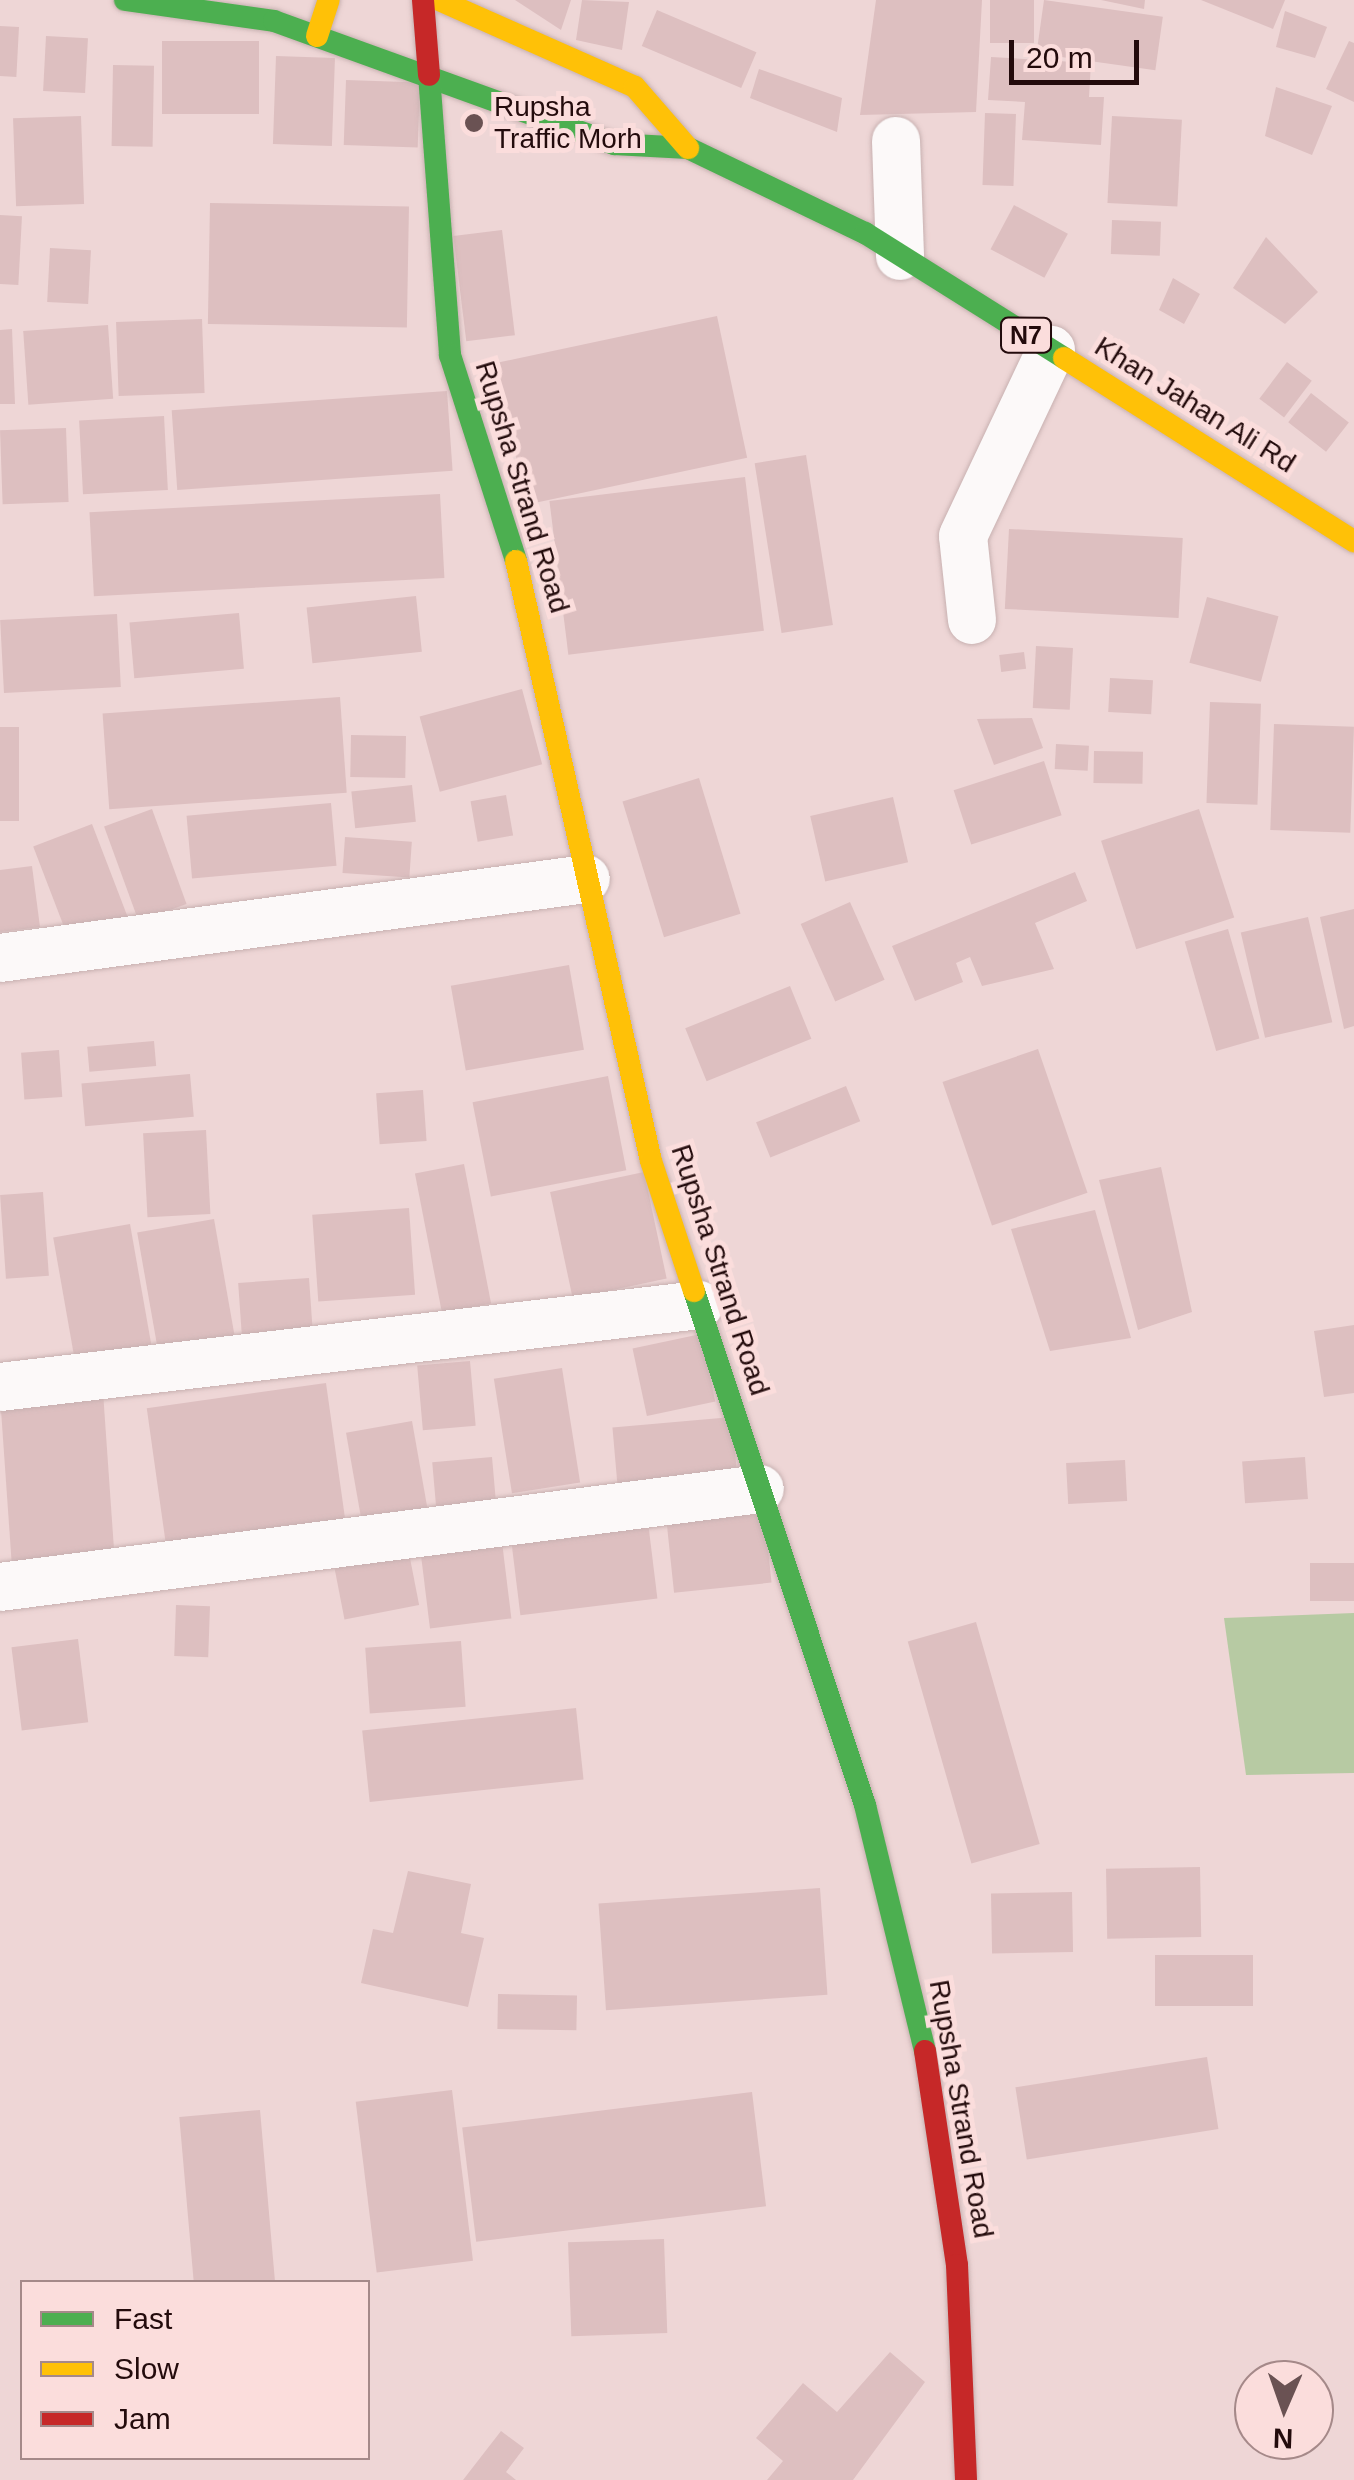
<!DOCTYPE html>
<style>
body{margin:0}
#map{position:relative;width:1354px;height:2480px;overflow:hidden;background:#eed6d6;font-family:Arial,sans-serif}
div>[style]{position:absolute}
.green>*{inset:0;background:#b7caa3}
.building>*{inset:0;background:#ddbfc0;transform-origin:0 0}
.roads{filter:drop-shadow(0 0 2px #c8b1b1) drop-shadow(0 0 2px #c8b1b1)}
.street>*{height:48px;margin:-24px;padding:0 24px;transform-origin:24px;border-radius:24px;background:#fcf9f9}
.fast>*{height:22px;margin:-11px;padding:0 11px;transform-origin:11px;border-radius:11px;background:#4caf50}
.slow>*{height:22px;margin:-11px;padding:0 11px;transform-origin:11px;border-radius:11px;background:#ffc107}
.jam>*{height:22px;margin:-11px;padding:0 11px;transform-origin:11px;border-radius:11px;background:#c62828}
.dots>*{width:28px;height:28px;translate:-50% -50%;box-sizing:border-box;border:5px solid #fbdddc;border-radius:50%}
span{translate:-50% -50%;white-space:nowrap;text-align:center;line-height:1.15;-webkit-text-stroke:10px #fbdddc;paint-order:stroke}
.shield-label span{padding:2px 8px;background:#fbdddc;border:2px solid;border-radius:8px;-webkit-text-stroke-width:0}
.shield-label{font-size:25px;color:#230b0c;font-weight:700}
.poi-label{font-size:28px;color:#230b0c}
.left{translate:0 -50%;text-align:left}
.street-label{font-size:28px;color:#230b0c}
.legend{position:absolute;left:20px;top:2280px;width:350px;height:180px;box-sizing:border-box;background:#fbdddc;border:2px solid #a58989;margin:0;padding:12px 18px;list-style:none;font-size:30px;color:#230b0c}
.legend li{display:flex;align-items:center;gap:20px;height:50px}
.legend b{width:50px;border:2px solid #a58989}
.north{position:absolute;left:1234px;top:2360px;width:100px;height:100px;box-sizing:border-box;background:#fbdddc;border:2px solid #a58989;border-radius:50%;rotate:182deg;font-size:28px;font-weight:700;line-height:40px;text-align:center;color:#230b0c}
.north::after{content:'';display:block;margin:auto;width:35px;height:45px;background:#6a5253;clip-path:polygon(50% 0,100% 100%,50% 72%,0 100%)}
.scale{position:absolute;left:1009px;top:40px;width:130px;height:45px;box-sizing:border-box;border:5px solid #230b0c;border-top:0;padding-left:12px;font-size:30px;line-height:35px;white-space:nowrap;color:#230b0c;-webkit-text-stroke:8px #fbdddc;paint-order:stroke}
</style>
<div id="map">
<div class="green">
<div style="clip-path:polygon(1354px 1613px,1354px 1773px,1246px 1775px,1224px 1618px)"></div>
</div>
<div class="building">
<div style="clip-path:polygon(515px 0,571px 0,561px 30px)"></div>
<div style="clip-path:polygon(582px 0,629px 2px,622px 50px,576px 40px)"></div>
<div style="clip-path:polygon(876px 0,982px 0,976px 112px,860px 115px)"></div>
<div style="left:990px;top:0;width:44px;height:43px"></div>
<div style="left:1044px;top:0;width:120px;height:54px;rotate:8deg"></div>
<div style="clip-path:polygon(1101px 0,1145px 0,1144px 9px)"></div>
<div style="clip-path:polygon(1201px 0,1285px 0,1273px 29px)"></div>
<div style="left:657px;top:10px;width:108px;height:39px;rotate:23deg"></div>
<div style="clip-path:polygon(1285px 11px,1327px 27px,1315px 58px,1276px 47px)"></div>
<div style="left:0;top:26px;width:19px;height:50px;rotate:3deg"></div>
<div style="left:46px;top:36px;width:42px;height:55px;rotate:3deg"></div>
<div style="left:162px;top:41px;width:97px;height:73px"></div>
<div style="clip-path:polygon(1349px 41px,1354px 43px,1354px 102px,1326px 89px)"></div>
<div style="left:276px;top:56px;width:59px;height:88px;rotate:2deg"></div>
<div style="clip-path:polygon(991px 57px,1091px 63px,1089px 97px,1104px 97px,1101px 145px,1022px 140px,1025px 102px,988px 100px)"></div>
<div style="left:113px;top:65px;width:41px;height:81px;rotate:1deg"></div>
<div style="clip-path:polygon(759px 69px,842px 98px,837px 132px,750px 98px)"></div>
<div style="left:346px;top:80px;width:74px;height:65px;rotate:2deg"></div>
<div style="clip-path:polygon(1276px 87px,1332px 106px,1312px 155px,1265px 136px)"></div>
<div style="left:985px;top:113px;width:31px;height:72px;rotate:2deg"></div>
<div style="left:81px;top:116px;width:88px;height:68px;rotate:88deg"></div>
<div style="left:1112px;top:116px;width:70px;height:87px;rotate:3deg"></div>
<div style="left:210px;top:203px;width:199px;height:121px;rotate:1deg"></div>
<div style="left:1014px;top:205px;width:61px;height:50px;rotate:28deg"></div>
<div style="left:0;top:215px;width:22px;height:69px;rotate:3deg"></div>
<div style="left:1112px;top:220px;width:49px;height:34px;rotate:2deg"></div>
<div style="left:502px;top:230px;width:106px;height:49px;rotate:83deg"></div>
<div style="clip-path:polygon(1266px 237px,1318px 292px,1285px 324px,1233px 288px)"></div>
<div style="left:50px;top:248px;width:41px;height:54px;rotate:3deg"></div>
<div style="clip-path:polygon(1173px 278px,1200px 294px,1184px 324px,1159px 310px)"></div>
<div style="left:717px;top:316px;width:145px;height:226px;rotate:78deg"></div>
<div style="left:202px;top:319px;width:74px;height:86px;rotate:88deg"></div>
<div style="left:108px;top:325px;width:74px;height:85px;rotate:86deg"></div>
<div style="clip-path:polygon(12px 329px,15px 404px,0 404px,0 330px)"></div>
<div style="left:1287px;top:362px;width:31px;height:46px;rotate:37deg"></div>
<div style="left:447px;top:391px;width:80px;height:276px;rotate:86deg"></div>
<div style="left:1311px;top:393px;width:48px;height:37px;rotate:38deg"></div>
<div style="left:164px;top:416px;width:74px;height:85px;rotate:87deg"></div>
<div style="left:66px;top:428px;width:74px;height:66px;rotate:88deg"></div>
<div style="left:806px;top:455px;width:172px;height:52px;rotate:81deg"></div>
<div style="left:745px;top:477px;width:155px;height:197px;rotate:83deg"></div>
<div style="left:440px;top:494px;width:84px;height:351px;rotate:87deg"></div>
<div style="left:1009px;top:529px;width:174px;height:80px;rotate:3deg"></div>
<div style="left:416px;top:596px;width:56px;height:110px;rotate:84deg"></div>
<div style="left:1207px;top:597px;width:74px;height:68px;rotate:15deg"></div>
<div style="left:239px;top:613px;width:56px;height:110px;rotate:85deg"></div>
<div style="left:117px;top:614px;width:73px;height:117px;rotate:87deg"></div>
<div style="left:1036px;top:646px;width:37px;height:62px;rotate:3deg"></div>
<div style="left:1024px;top:652px;width:17px;height:25px;rotate:83deg"></div>
<div style="left:1110px;top:678px;width:43px;height:34px;rotate:3deg"></div>
<div style="left:522px;top:689px;width:78px;height:106px;rotate:75deg"></div>
<div style="left:340px;top:697px;width:96px;height:238px;rotate:86deg"></div>
<div style="left:1210px;top:702px;width:51px;height:101px;rotate:2deg"></div>
<div style="clip-path:polygon(1032px 718px,1043px 748px,994px 765px,977px 719px)"></div>
<div style="left:1274px;top:724px;width:80px;height:106px;rotate:2deg"></div>
<div style="left:0;top:727px;width:19px;height:94px"></div>
<div style="left:351px;top:735px;width:55px;height:42px;rotate:1deg"></div>
<div style="left:1056px;top:744px;width:33px;height:25px;rotate:3deg"></div>
<div style="left:1094px;top:751px;width:49px;height:32px;rotate:1deg"></div>
<div style="left:1044px;top:761px;width:57px;height:95px;rotate:72deg"></div>
<div style="left:699px;top:778px;width:142px;height:80px;rotate:73deg"></div>
<div style="left:412px;top:785px;width:37px;height:61px;rotate:84deg"></div>
<div style="left:506px;top:795px;width:41px;height:36px;rotate:80deg"></div>
<div style="left:893px;top:797px;width:67px;height:85px;rotate:77deg"></div>
<div style="left:331px;top:803px;width:63px;height:145px;rotate:85deg"></div>
<div style="left:152px;top:809px;width:101px;height:51px;rotate:70deg"></div>
<div style="left:1199px;top:809px;width:114px;height:103px;rotate:72deg"></div>
<div style="left:92px;top:824px;width:102px;height:63px;rotate:69deg"></div>
<div style="left:345px;top:837px;width:67px;height:36px;rotate:4deg"></div>
<div style="clip-path:polygon(32px 866px,40px 927px,0 932px,0 870px)"></div>
<div style="clip-path:polygon(1075px 872px,1087px 901px,1035px 923px,1054px 969px,982px 986px,970px 957px,956px 963px,963px 982px,915px 1001px,892px 946px)"></div>
<div style="left:850px;top:902px;width:85px;height:54px;rotate:66deg"></div>
<div style="clip-path:polygon(1354px 909px,1354px 1026px,1344px 1029px,1320px 917px)"></div>
<div style="left:1308px;top:917px;width:108px;height:69px;rotate:77deg"></div>
<div style="left:1228px;top:929px;width:114px;height:45px;rotate:74deg"></div>
<div style="left:569px;top:965px;width:86px;height:120px;rotate:80deg"></div>
<div style="left:790px;top:986px;width:57px;height:113px;rotate:68deg"></div>
<div style="left:154px;top:1041px;width:25px;height:67px;rotate:85deg"></div>
<div style="left:1038px;top:1049px;width:152px;height:101px;rotate:71deg"></div>
<div style="left:59px;top:1050px;width:47px;height:38px;rotate:86deg"></div>
<div style="left:190px;top:1074px;width:43px;height:109px;rotate:85deg"></div>
<div style="left:608px;top:1076px;width:96px;height:138px;rotate:79deg"></div>
<div style="left:846px;top:1086px;width:38px;height:97px;rotate:68deg"></div>
<div style="left:423px;top:1090px;width:51px;height:47px;rotate:86deg"></div>
<div style="left:206px;top:1130px;width:84px;height:63px;rotate:87deg"></div>
<div style="left:464px;top:1164px;width:142px;height:50px;rotate:79deg"></div>
<div style="clip-path:polygon(1161px 1167px,1192px 1312px,1138px 1330px,1099px 1180px)"></div>
<div style="left:644px;top:1172px;width:109px;height:96px;rotate:78deg"></div>
<div style="left:43px;top:1192px;width:84px;height:43px;rotate:86deg"></div>
<div style="left:409px;top:1208px;width:87px;height:97px;rotate:86deg"></div>
<div style="clip-path:polygon(1095px 1210px,1131px 1338px,1050px 1351px,1011px 1229px)"></div>
<div style="left:214px;top:1219px;width:127px;height:78px;rotate:80deg"></div>
<div style="left:130px;top:1224px;width:126px;height:78px;rotate:80deg"></div>
<div style="left:309px;top:1278px;width:56px;height:71px;rotate:86deg"></div>
<div style="clip-path:polygon(1354px 1325px,1354px 1393px,1324px 1397px,1314px 1331px)"></div>
<div style="left:701px;top:1334px;width:69px;height:70px;rotate:78deg"></div>
<div style="left:470px;top:1361px;width:65px;height:53px;rotate:85deg"></div>
<div style="left:562px;top:1368px;width:116px;height:69px;rotate:81deg"></div>
<div style="left:326px;top:1383px;width:145px;height:181px;rotate:82deg"></div>
<div style="left:103px;top:1392px;width:170px;height:103px;rotate:86deg"></div>
<div style="left:732px;top:1417px;width:72px;height:120px;rotate:85deg"></div>
<div style="left:412px;top:1421px;width:91px;height:67px;rotate:80deg"></div>
<div style="left:492px;top:1457px;width:55px;height:60px;rotate:85deg"></div>
<div style="left:1305px;top:1457px;width:42px;height:63px;rotate:86deg"></div>
<div style="left:1125px;top:1460px;width:41px;height:59px;rotate:87deg"></div>
<div style="left:764px;top:1511px;width:72px;height:98px;rotate:84deg"></div>
<div style="left:648px;top:1522px;width:77px;height:138px;rotate:83deg"></div>
<div style="left:502px;top:1542px;width:77px;height:82px;rotate:83deg"></div>
<div style="left:409px;top:1553px;width:53px;height:76px;rotate:79deg"></div>
<div style="left:1310px;top:1563px;width:44px;height:38px"></div>
<div style="left:176px;top:1605px;width:34px;height:51px;rotate:2deg"></div>
<div style="left:976px;top:1622px;width:231px;height:71px;rotate:74deg"></div>
<div style="left:78px;top:1639px;width:84px;height:67px;rotate:83deg"></div>
<div style="left:461px;top:1641px;width:66px;height:96px;rotate:86deg"></div>
<div style="left:576px;top:1708px;width:72px;height:215px;rotate:84deg"></div>
<div style="left:1200px;top:1867px;width:70px;height:94px;rotate:89deg"></div>
<div style="clip-path:polygon(408px 1871px,471px 1884px,461px 1933px,484px 1938px,468px 2007px,361px 1983px,373px 1929px,393px 1933px)"></div>
<div style="left:820px;top:1888px;width:107px;height:222px;rotate:86deg"></div>
<div style="left:1072px;top:1892px;width:60px;height:81px;rotate:89deg"></div>
<div style="left:1155px;top:1955px;width:98px;height:51px"></div>
<div style="left:498px;top:1994px;width:79px;height:35px;rotate:1deg"></div>
<div style="left:1207px;top:2057px;width:73px;height:194px;rotate:81deg"></div>
<div style="left:452px;top:2090px;width:172px;height:97px;rotate:83deg"></div>
<div style="left:752px;top:2092px;width:115px;height:292px;rotate:83deg"></div>
<div style="left:260px;top:2110px;width:173px;height:81px;rotate:85deg"></div>
<div style="left:664px;top:2239px;width:94px;height:96px;rotate:88deg"></div>
<div style="clip-path:polygon(890px 2352px,925px 2382px,853px 2480px,767px 2480px,783px 2461px,756px 2438px,803px 2383px,837px 2412px)"></div>
<div style="clip-path:polygon(501px 2431px,524px 2448px,506px 2472px,516px 2480px,463px 2480px)"></div>
</div>
<div class="roads">
<div class="street">
<div style="left:896px;top:141px;width:115px;rotate:88deg"></div>
<div style="left:972px;top:620px;width:84px;rotate:-96.1deg"></div>
<div style="left:963px;top:536px;width:206px;rotate:-64.7deg"></div>
<div style="left:0;top:958px;width:591px;rotate:-7.68deg"></div>
<div style="left:0;top:1387px;width:704px;rotate:-6.69deg"></div>
<div style="left:0;top:1587px;width:766px;rotate:-7.35deg"></div>
</div>
<div class="fast">
<div style="left:125px;top:0;width:150px;rotate:8deg"></div>
<div style="left:274px;top:21px;width:362px;rotate:19.9deg"></div>
<div style="left:614px;top:144px;width:74px;rotate:3.1deg"></div>
<div style="left:688px;top:148px;width:196px;rotate:25.7deg"></div>
<div style="left:865px;top:233px;width:235px;rotate:32.1deg"></div>
<div style="left:429px;top:75px;width:281px;rotate:85.7deg"></div>
<div style="left:450px;top:355px;width:216px;rotate:72.2deg"></div>
<div style="left:694px;top:1291px;width:542px;rotate:71.6deg"></div>
<div style="left:865px;top:1805px;width:253px;rotate:76.3deg"></div>
</div>
<div class="slow">
<div style="left:439px;top:0;width:214px;rotate:23.9deg"></div>
<div style="left:635px;top:87px;width:81px;rotate:49deg"></div>
<div style="left:317px;top:36px;width:38px;rotate:-72deg"></div>
<div style="left:1064px;top:358px;width:343px;rotate:32.3deg"></div>
<div style="left:516px;top:561px;width:615px;rotate:77.32deg"></div>
<div style="left:651px;top:1161px;width:137px;rotate:71.7deg"></div>
</div>
<div class="jam">
<div style="left:423px;top:0;width:75px;rotate:85.4deg"></div>
<div style="left:925px;top:2051px;width:216px;rotate:81.5deg"></div>
<div style="left:957px;top:2265px;width:215px;rotate:87.6deg"></div>
</div>
</div>
<div class="dots">
<div style="left:474px;top:123px;background:#6a5253"></div>
</div>
<div class="shield-label">
<span style="left:1026px;top:335px">N7</span>
</div>
<div class="poi-label">
<span class="left" style="left:494px;top:123px">Rupsha<br>Traffic Morh</span>
</div>
<div class="street-label">
<span style="left:1195px;top:405px;rotate:32deg">Khan Jahan Ali Rd</span>
<span style="left:522px;top:487px;rotate:73deg">Rupsha Strand Road</span>
<span style="left:720px;top:1270px;rotate:72deg">Rupsha Strand Road</span>
<span style="left:961px;top:2109px;rotate:80deg">Rupsha Strand Road</span>
</div>
<ul class="legend">
<li><b style="height:12px;background:#4caf50"></b>Fast</li>
<li><b style="height:12px;background:#ffc107"></b>Slow</li>
<li><b style="height:12px;background:#c62828"></b>Jam</li>
</ul>
<div class="north">N</div>
<div class="scale">20 m</div>
</div>
